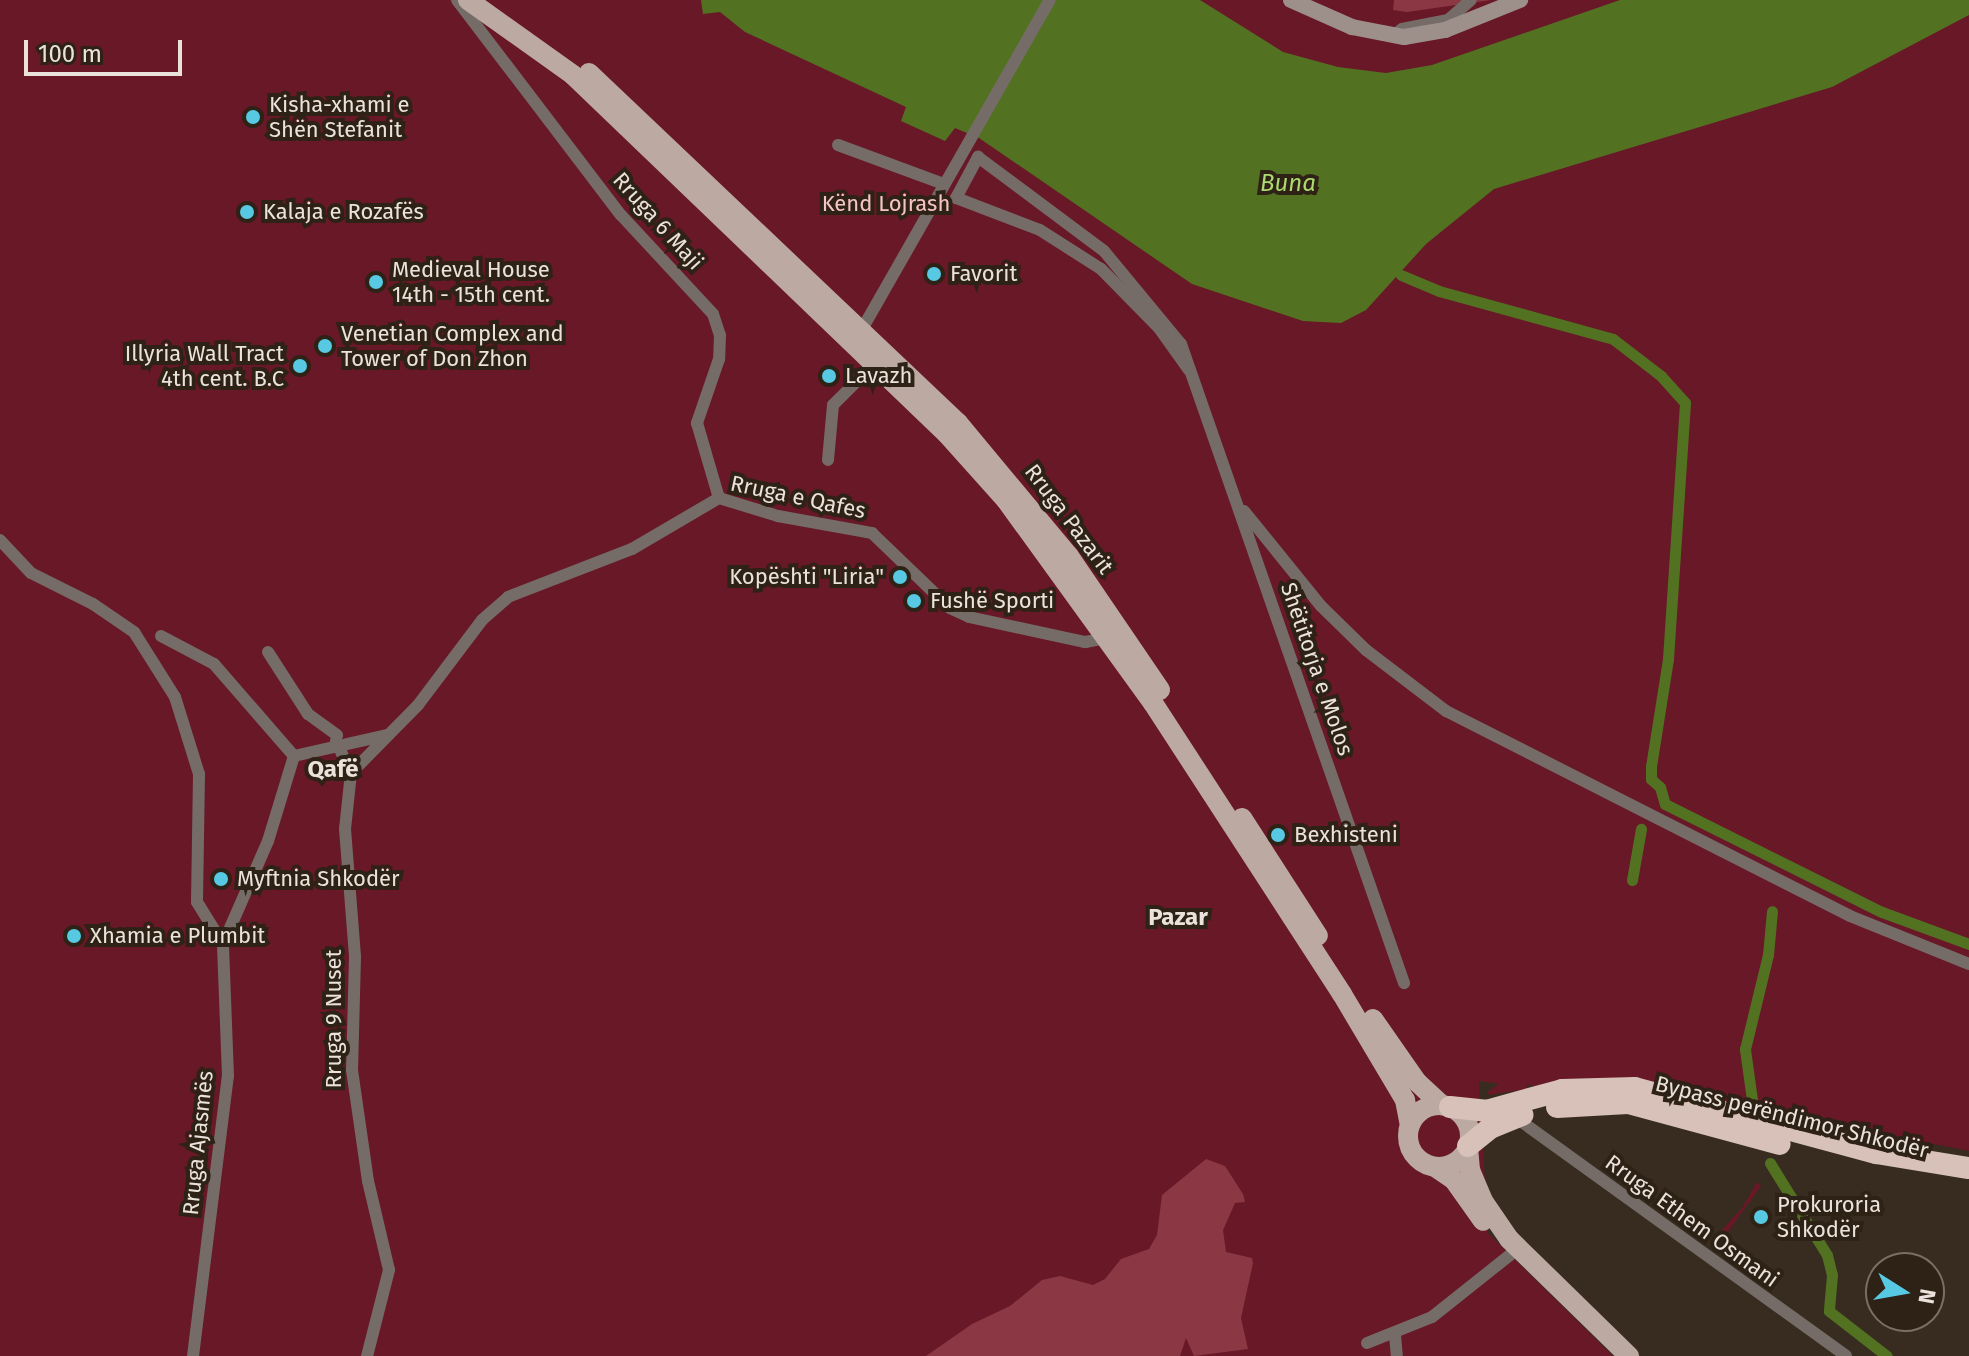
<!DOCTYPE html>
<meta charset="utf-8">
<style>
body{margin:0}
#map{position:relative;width:1969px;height:1356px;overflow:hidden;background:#372c1f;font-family:"Fira Sans",sans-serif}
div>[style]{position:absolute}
.green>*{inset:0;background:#681827}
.forest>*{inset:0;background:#8c3844}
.water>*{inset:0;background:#527222}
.canal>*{height:11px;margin:-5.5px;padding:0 5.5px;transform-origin:5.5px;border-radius:5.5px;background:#527222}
.street>*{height:12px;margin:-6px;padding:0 6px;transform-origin:6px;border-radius:6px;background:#756c68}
.secondary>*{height:16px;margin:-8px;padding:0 8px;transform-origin:8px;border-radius:8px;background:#9d8f89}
.primary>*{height:20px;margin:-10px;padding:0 10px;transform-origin:10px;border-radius:10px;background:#bca9a2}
.primary>.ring{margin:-10px;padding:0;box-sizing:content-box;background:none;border:20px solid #bca9a2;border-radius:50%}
.highway>*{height:22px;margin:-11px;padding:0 11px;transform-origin:11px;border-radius:11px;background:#d7c1b8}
.dots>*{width:22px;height:22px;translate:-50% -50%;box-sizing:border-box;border:4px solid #2d2215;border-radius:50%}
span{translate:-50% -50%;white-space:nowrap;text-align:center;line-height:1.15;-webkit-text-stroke:8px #2d2215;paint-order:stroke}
.poi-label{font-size:22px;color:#ebe3db}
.left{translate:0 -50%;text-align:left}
.right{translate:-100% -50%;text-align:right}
.park-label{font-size:22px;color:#f6c4c6}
.street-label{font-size:22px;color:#ebe3db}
.water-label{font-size:24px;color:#abda70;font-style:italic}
.neighbourhood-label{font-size:24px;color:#ebe3db;font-weight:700}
.north{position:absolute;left:1865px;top:1252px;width:80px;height:80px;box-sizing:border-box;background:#2d2215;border:2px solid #796f64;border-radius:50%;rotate:101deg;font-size:22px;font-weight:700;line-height:32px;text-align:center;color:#ebe3db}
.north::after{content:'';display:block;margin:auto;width:28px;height:36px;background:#57c9e2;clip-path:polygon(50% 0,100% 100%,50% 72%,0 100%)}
.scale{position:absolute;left:24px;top:40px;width:158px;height:36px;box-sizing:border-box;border:4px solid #ebe3db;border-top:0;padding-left:10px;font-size:24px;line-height:28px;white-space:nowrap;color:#ebe3db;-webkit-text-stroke:6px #2d2215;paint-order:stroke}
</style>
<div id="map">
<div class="green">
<div style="clip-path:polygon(0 0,1969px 0,1969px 1151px,1790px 1116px,1526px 1085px,1528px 1089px,1489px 1095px,1487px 1092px,1499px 1084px,1479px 1081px,1488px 1233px,1613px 1356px,0 1356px)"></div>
<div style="clip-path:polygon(1757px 1182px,1761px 1186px,1718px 1246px,1736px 1262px,1710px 1243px,1742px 1208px)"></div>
</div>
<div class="forest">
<div style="clip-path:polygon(1394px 0,1491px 0,1407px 12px,1393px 10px)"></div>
<div style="clip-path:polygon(1206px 1159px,1225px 1166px,1243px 1194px,1245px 1202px,1235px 1203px,1223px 1230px,1226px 1252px,1252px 1258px,1253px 1263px,1241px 1318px,1248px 1349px,1194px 1356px,1186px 1338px,1180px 1356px,926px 1356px,972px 1324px,1010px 1306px,1042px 1280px,1060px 1276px,1093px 1285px,1105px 1279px,1121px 1259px,1149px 1249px,1157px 1235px,1162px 1195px)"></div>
</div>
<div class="water">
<div style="clip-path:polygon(701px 0,1200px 0,1283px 52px,1338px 67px,1386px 73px,1432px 65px,1620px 0,1969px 0,1969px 15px,1832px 87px,1494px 189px,1426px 244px,1366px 310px,1341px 323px,1303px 321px,1192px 284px,979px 138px,955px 128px,945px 141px,901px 121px,906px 107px,745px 32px,720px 12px,703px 14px)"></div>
</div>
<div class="canal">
<div style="left:1401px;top:275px;width:41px;rotate:22.8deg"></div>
<div style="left:1439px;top:291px;width:180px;rotate:15.4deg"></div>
<div style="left:1613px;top:339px;width:61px;rotate:37.6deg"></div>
<div style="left:1661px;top:376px;width:36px;rotate:48deg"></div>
<div style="left:1685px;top:403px;width:257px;rotate:93.8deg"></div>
<div style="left:1668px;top:659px;width:108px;rotate:99deg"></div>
<div style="left:1651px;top:766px;width:13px;rotate:90deg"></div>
<div style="left:1651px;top:779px;width:12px;rotate:42deg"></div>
<div style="left:1660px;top:787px;width:18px;rotate:74deg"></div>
<div style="left:1665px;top:804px;width:242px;rotate:26.5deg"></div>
<div style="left:1882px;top:912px;width:93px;rotate:20.2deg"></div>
<div style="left:1632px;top:880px;width:52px;rotate:-80deg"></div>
<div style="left:1753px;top:1107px;width:59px;rotate:-97.9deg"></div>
<div style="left:1745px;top:1049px;width:97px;rotate:-76.3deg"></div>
<div style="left:1768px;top:955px;width:44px;rotate:-84.8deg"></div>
<div style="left:1770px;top:1163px;width:108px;rotate:58.2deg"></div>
<div style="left:1827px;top:1255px;width:21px;rotate:76deg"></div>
<div style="left:1832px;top:1275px;width:36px;rotate:95deg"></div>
<div style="left:1829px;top:1311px;width:73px;rotate:37.8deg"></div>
</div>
<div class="street">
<div style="left:457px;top:0;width:270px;rotate:52.7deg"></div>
<div style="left:621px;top:215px;width:135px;rotate:47.1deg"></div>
<div style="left:713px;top:314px;width:22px;rotate:72deg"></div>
<div style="left:720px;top:335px;width:24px;rotate:92deg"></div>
<div style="left:719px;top:359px;width:68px;rotate:109deg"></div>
<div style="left:697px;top:423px;width:78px;rotate:73.7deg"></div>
<div style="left:1393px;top:36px;width:11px;rotate:-38deg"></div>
<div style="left:1402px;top:29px;width:47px;rotate:-11.1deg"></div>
<div style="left:1448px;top:20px;width:30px;rotate:-41deg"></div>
<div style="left:838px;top:145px;width:113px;rotate:20.2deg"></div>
<div style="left:861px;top:331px;width:381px;rotate:-60.3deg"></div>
<div style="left:1189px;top:370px;width:52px;rotate:-125.5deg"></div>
<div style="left:1159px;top:328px;width:83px;rotate:-134.5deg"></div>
<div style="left:1101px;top:269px;width:72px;rotate:-147.4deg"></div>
<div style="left:1040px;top:230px;width:90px;rotate:-159.1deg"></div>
<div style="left:956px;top:198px;width:47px;rotate:-61.8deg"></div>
<div style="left:978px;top:157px;width:157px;rotate:36.7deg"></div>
<div style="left:1104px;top:251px;width:121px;rotate:50.4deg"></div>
<div style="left:1181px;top:344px;width:677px;rotate:70.76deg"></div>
<div style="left:828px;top:460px;width:55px;rotate:-84.8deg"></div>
<div style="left:833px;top:405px;width:58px;rotate:-45deg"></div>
<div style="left:1244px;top:511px;width:122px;rotate:51deg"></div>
<div style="left:1321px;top:606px;width:63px;rotate:44.4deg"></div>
<div style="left:1366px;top:650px;width:101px;rotate:37.3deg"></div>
<div style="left:1446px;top:711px;width:453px;rotate:26.9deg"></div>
<div style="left:1850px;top:916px;width:128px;rotate:22deg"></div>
<div style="left:0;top:540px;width:45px;rotate:46.8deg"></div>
<div style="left:31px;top:573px;width:69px;rotate:26.6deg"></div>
<div style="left:93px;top:604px;width:50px;rotate:34.3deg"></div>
<div style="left:134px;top:632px;width:77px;rotate:57.8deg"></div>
<div style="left:175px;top:697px;width:81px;rotate:72.7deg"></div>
<div style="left:199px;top:774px;width:128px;rotate:90.9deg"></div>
<div style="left:197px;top:902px;width:49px;rotate:58.2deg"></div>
<div style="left:161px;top:636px;width:60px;rotate:27.8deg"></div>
<div style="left:214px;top:664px;width:122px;rotate:49deg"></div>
<div style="left:268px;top:652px;width:74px;rotate:57.2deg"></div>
<div style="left:308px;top:714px;width:36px;rotate:36deg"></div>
<div style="left:336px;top:741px;width:35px;rotate:65deg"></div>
<div style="left:294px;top:756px;width:95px;rotate:-12.7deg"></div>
<div style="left:351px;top:773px;width:95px;rotate:-45.4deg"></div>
<div style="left:418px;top:705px;width:106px;rotate:-53deg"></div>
<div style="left:482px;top:620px;width:35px;rotate:-41deg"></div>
<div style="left:508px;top:597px;width:133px;rotate:-21.2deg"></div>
<div style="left:632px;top:549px;width:101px;rotate:-30.4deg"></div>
<div style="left:719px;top:498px;width:62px;rotate:17deg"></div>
<div style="left:778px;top:516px;width:96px;rotate:10.3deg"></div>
<div style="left:872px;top:533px;width:108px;rotate:43.9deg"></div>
<div style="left:950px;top:608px;width:21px;rotate:25deg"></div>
<div style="left:969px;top:617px;width:119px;rotate:12.2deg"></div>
<div style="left:1085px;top:642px;width:22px;rotate:-10deg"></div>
<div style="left:351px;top:773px;width:56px;rotate:96.1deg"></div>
<div style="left:345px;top:829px;width:128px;rotate:85.5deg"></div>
<div style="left:355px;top:957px;width:113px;rotate:91.5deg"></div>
<div style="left:352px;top:1070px;width:112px;rotate:81.8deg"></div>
<div style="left:368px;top:1181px;width:91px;rotate:76.7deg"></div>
<div style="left:389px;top:1270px;width:89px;rotate:104.3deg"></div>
<div style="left:1515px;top:1117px;width:408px;rotate:35.8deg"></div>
<div style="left:1395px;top:1335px;width:21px;rotate:85deg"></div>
<div style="left:1367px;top:1343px;width:70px;rotate:-21.8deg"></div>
<div style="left:1432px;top:1317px;width:100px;rotate:-38.5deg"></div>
<div style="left:193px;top:1356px;width:282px;rotate:-82.9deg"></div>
<div style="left:228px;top:1076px;width:132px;rotate:-92.2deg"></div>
<div style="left:223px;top:944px;width:112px;rotate:-66.4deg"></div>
<div style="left:268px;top:841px;width:89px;rotate:-73deg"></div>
</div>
<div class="secondary">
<div style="left:1291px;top:0;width:67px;rotate:23.9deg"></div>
<div style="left:1352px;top:27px;width:53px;rotate:10.9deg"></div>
<div style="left:1404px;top:37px;width:42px;rotate:-9.7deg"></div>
<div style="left:1445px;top:30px;width:81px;rotate:-21.8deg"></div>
</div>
<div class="primary">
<div style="left:468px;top:0;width:129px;rotate:35.5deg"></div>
<div style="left:573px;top:75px;width:518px;rotate:43.83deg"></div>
<div style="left:947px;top:434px;width:89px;rotate:48.2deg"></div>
<div style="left:1006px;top:500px;width:251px;rotate:54.1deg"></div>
<div style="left:1153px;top:703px;width:347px;rotate:57deg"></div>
<div style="left:1342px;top:994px;width:123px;rotate:59.3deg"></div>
<div style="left:1405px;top:1100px;width:26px;rotate:79deg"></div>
<div style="left:589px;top:73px;width:509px;rotate:43.49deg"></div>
<div style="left:958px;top:423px;width:173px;rotate:50.2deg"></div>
<div style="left:1069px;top:556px;width:162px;rotate:55.8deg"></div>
<div style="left:1242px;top:818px;width:140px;rotate:57.2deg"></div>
<div style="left:1373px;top:1019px;width:77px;rotate:55.1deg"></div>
<div style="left:1417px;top:1082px;width:34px;rotate:43deg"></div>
<div class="ring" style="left:1408px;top:1105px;width:42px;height:42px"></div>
<div style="left:1468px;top:1147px;width:23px;rotate:85deg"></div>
<div style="left:1470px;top:1170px;width:34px;rotate:67deg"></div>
<div style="left:1483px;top:1201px;width:46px;rotate:55.6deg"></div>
<div style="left:1509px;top:1239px;width:168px;rotate:44.3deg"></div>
<div style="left:1435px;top:1167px;width:23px;rotate:34deg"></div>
<div style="left:1454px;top:1180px;width:50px;rotate:54.7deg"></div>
</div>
<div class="highway">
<div style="left:1450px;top:1107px;width:36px;rotate:6deg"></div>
<div style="left:1486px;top:1111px;width:79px;rotate:-15.4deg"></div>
<div style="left:1562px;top:1090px;width:73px;rotate:-1.6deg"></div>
<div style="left:1635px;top:1088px;width:250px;rotate:15.1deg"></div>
<div style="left:1876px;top:1153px;width:94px;rotate:9.2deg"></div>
<div style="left:1557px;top:1107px;width:71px;rotate:-3.2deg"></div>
<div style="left:1628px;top:1103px;width:157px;rotate:15.1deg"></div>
<div style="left:1468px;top:1146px;width:28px;rotate:-39deg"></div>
<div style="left:1490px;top:1128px;width:35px;rotate:-22deg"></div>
</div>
<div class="dots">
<div style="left:253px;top:117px;background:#57c9e2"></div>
<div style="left:247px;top:212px;background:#57c9e2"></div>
<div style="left:934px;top:274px;background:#57c9e2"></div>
<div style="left:376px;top:282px;background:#57c9e2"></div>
<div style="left:325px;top:346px;background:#57c9e2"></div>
<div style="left:300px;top:366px;background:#57c9e2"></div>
<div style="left:829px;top:376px;background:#57c9e2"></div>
<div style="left:900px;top:577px;background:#57c9e2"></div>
<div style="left:914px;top:601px;background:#57c9e2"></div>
<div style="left:1278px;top:835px;background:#57c9e2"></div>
<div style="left:221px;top:879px;background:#57c9e2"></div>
<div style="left:74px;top:936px;background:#57c9e2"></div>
<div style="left:1761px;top:1217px;background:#57c9e2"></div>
</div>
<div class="poi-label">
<span class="left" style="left:269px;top:117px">Kisha-xhami e<br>Shën Stefanit</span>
<span class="left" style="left:263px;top:212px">Kalaja e Rozafës</span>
<span class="left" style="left:392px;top:282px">Medieval House<br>14th - 15th cent.</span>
<span class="left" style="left:950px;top:274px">Favorit</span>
<span class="left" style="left:341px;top:346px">Venetian Complex and<br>Tower of Don Zhon</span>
<span class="right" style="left:284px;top:366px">Illyria Wall Tract<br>4th cent. B.C</span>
<span class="left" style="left:845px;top:376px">Lavazh</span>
<span class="right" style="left:884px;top:577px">Kopështi "Liria"</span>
<span class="left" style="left:930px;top:601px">Fushë Sporti</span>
<span class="left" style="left:1294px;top:835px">Bexhisteni</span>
<span class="left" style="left:237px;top:879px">Myftnia Shkodër</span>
<span class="left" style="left:90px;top:936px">Xhamia e Plumbit</span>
<span class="left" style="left:1777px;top:1217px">Prokuroria<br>Shkodër</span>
</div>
<div class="park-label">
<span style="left:886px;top:204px">Kënd Lojrash</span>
</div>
<div class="street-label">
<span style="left:658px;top:221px;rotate:48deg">Rruga 6 Maji</span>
<span style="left:798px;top:497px;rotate:12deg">Rruga e Qafes</span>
<span style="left:1069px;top:519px;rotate:53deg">Rruga Pazarit</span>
<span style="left:1317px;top:669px;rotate:71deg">Shëtitorja e Molos</span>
<span style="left:334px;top:1019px;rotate:-90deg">Rruga 9 Nuset</span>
<span style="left:1792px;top:1117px;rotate:14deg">Bypass perëndimor Shkodër</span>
<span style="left:198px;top:1143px;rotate:-84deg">Rruga Ajasmës</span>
<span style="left:1692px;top:1221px;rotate:36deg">Rruga Ethem Osmani</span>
</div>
<div class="water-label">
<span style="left:1288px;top:184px">Buna</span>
</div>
<div class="neighbourhood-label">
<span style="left:333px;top:770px">Qafë</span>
<span style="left:1178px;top:918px">Pazar</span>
</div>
<div class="north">N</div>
<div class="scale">100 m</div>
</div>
